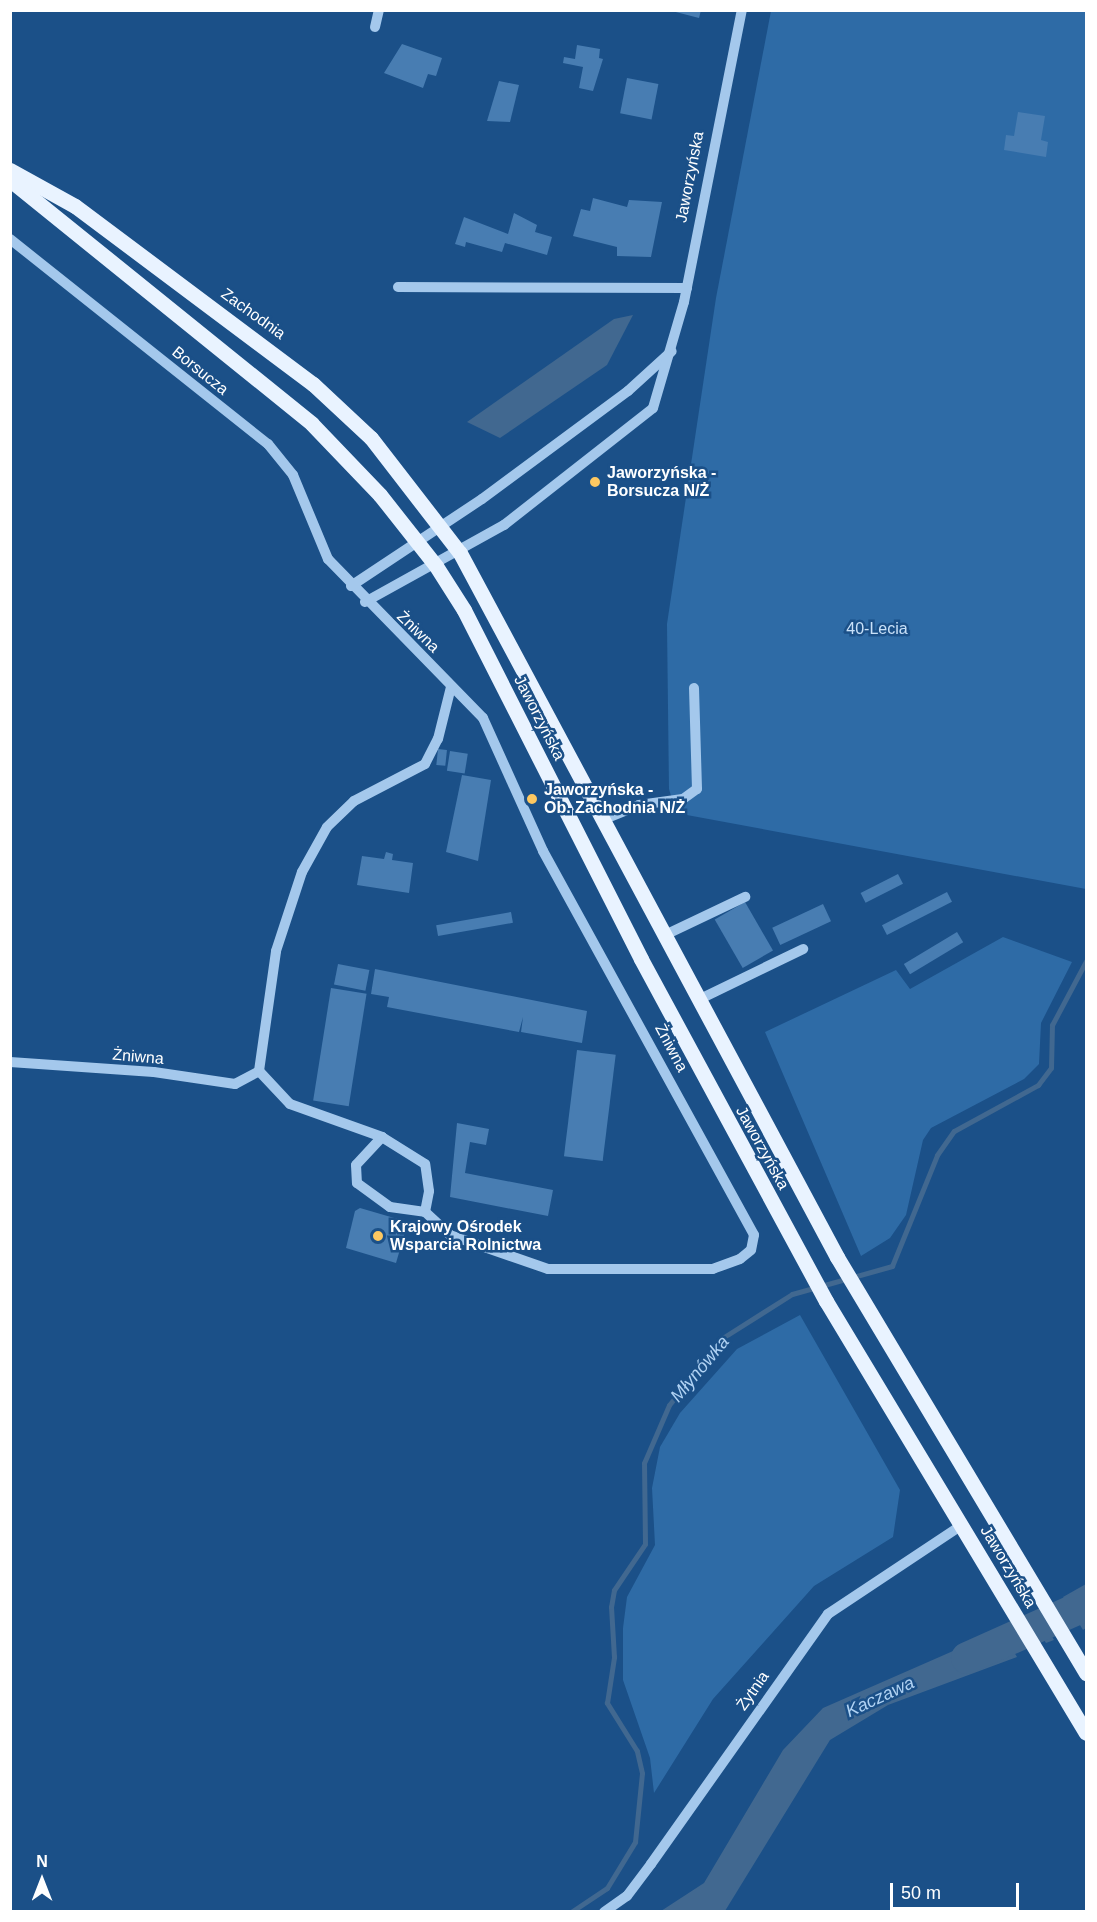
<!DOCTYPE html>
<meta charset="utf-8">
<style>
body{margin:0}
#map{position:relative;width:1097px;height:1922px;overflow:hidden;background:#1b5088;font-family:Helvetica,sans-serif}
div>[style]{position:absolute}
.green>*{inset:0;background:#2e6ba6}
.water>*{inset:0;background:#416890}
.stream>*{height:5px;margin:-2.5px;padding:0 2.5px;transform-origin:2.5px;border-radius:2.5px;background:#416890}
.river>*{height:32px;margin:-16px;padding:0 16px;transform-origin:16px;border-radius:16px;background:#416890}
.building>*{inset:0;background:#487db2;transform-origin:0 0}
.minor>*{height:10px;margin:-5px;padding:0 5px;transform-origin:5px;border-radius:5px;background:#a4c8ec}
.major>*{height:15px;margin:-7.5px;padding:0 7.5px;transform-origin:7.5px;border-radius:7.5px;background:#e9f3ff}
.dots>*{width:16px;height:16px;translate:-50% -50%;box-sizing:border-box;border:3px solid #1b5088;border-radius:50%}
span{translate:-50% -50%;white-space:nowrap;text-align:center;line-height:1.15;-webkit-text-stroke:5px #1b5088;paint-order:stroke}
.street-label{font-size:16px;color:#fff}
.poi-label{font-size:16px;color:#fff;font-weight:700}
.left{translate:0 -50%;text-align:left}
.park-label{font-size:16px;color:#c9e1f9}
.water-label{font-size:18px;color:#b0d2f3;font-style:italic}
.frame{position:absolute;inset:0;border:12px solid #fff;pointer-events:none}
.north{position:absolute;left:12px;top:1850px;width:60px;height:60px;-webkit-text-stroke:4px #1b5088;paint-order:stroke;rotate:0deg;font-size:16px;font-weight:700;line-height:24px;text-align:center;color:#fff}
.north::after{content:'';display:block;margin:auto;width:21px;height:27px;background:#fff;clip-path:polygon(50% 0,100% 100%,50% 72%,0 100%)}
.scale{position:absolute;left:890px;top:1883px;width:129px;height:27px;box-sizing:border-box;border:3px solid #fff;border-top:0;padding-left:8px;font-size:18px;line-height:21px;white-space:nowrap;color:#fff;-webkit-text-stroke:4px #1b5088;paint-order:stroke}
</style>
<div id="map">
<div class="green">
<div style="clip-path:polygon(771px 11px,1086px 11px,1086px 889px,676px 813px,669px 789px,667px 624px,716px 298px)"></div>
<div style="clip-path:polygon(1003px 937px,1072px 962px,1041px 1023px,1039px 1064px,1024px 1079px,931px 1128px,923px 1140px,906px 1215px,890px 1238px,861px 1256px,765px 1032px,896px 970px,910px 989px)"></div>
<div style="clip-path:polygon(800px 1315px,900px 1490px,893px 1537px,814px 1586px,713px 1699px,654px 1793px,650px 1758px,623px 1680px,623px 1628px,627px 1597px,655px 1545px,652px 1488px,660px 1447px,680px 1413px,737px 1349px)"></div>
</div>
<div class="water">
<div style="clip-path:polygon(633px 315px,607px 365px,500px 438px,467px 422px,614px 319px)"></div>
<div style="clip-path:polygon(1086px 1584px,1086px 1628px,1083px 1630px,1063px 1597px)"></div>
<div style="clip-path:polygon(1039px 1615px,1054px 1640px,1046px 1643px,1030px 1618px)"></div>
<div style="clip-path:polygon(1001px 1630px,1017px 1657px,888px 1705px,830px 1740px,725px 1911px,661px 1911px,704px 1883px,783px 1750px,823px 1708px)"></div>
</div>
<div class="stream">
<div style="left:571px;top:1912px;width:43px;rotate:-33.7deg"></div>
<div style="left:607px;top:1888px;width:54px;rotate:-58.7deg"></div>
<div style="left:635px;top:1842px;width:69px;rotate:-84.2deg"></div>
<div style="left:642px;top:1773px;width:23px;rotate:-103deg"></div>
<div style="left:637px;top:1751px;width:57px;rotate:-122deg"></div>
<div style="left:607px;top:1703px;width:47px;rotate:-81.3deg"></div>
<div style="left:614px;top:1657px;width:50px;rotate:-93.4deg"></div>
<div style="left:611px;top:1607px;width:17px;rotate:-80deg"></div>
<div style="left:614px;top:1590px;width:55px;rotate:-56deg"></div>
<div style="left:645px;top:1544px;width:81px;rotate:-90.7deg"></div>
<div style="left:644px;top:1463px;width:63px;rotate:-66.7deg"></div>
<div style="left:669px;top:1405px;width:87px;rotate:-51deg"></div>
<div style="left:724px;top:1337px;width:80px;rotate:-32.3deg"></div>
<div style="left:792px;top:1294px;width:104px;rotate:-15.6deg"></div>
<div style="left:892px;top:1266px;width:120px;rotate:-67.9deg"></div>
<div style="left:937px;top:1155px;width:29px;rotate:-55deg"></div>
<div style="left:954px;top:1131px;width:96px;rotate:-28.7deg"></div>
<div style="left:1038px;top:1085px;width:21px;rotate:-53deg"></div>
<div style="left:1051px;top:1068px;width:43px;rotate:-88.7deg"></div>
<div style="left:1052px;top:1025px;width:72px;rotate:-62deg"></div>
</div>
<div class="river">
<div style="left:967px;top:1658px;width:130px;rotate:-24deg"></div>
</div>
<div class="building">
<div style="clip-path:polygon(668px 10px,701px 10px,699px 18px)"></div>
<div style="clip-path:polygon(402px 44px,442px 58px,436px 76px,428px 74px,423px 88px,384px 73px)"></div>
<div style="clip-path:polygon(577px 45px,600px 49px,599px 58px,603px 59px,593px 91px,579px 88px,583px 67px,563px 63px,564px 57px,575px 59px)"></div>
<div style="left:627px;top:78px;width:32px;height:36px;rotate:11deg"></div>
<div style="clip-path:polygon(499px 81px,519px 85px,510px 122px,487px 121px)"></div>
<div style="clip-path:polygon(1018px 112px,1045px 116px,1041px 140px,1048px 142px,1046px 157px,1004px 150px,1006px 135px,1014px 136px)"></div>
<div style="clip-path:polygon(593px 198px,627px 207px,629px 200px,662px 202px,651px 257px,617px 256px,617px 247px,573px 236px,581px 209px,590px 211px)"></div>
<div style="clip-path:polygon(514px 213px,537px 225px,535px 232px,552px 237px,547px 255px,505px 243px,502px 252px,466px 242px,465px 247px,455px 244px,464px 217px,508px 234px)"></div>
<div style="left:438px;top:749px;width:9px;height:16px;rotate:6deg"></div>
<div style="left:450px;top:751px;width:18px;height:20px;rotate:9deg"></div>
<div style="clip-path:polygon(462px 775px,491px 780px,478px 861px,446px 852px)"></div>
<div style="clip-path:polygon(386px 852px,393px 854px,392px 860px,413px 863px,409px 893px,357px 885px,362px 856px,384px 859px)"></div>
<div style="left:898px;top:874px;width:11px;height:42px;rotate:63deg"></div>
<div style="left:947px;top:892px;width:11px;height:73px;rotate:63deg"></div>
<div style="left:745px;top:902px;width:56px;height:35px;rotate:60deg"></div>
<div style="left:823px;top:904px;width:19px;height:56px;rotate:65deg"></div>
<div style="left:511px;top:912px;width:11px;height:76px;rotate:80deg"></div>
<div style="left:957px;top:932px;width:12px;height:62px;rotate:59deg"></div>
<div style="left:338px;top:964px;width:32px;height:21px;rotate:11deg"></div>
<div style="clip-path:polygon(375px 969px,587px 1011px,582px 1043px,521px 1032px,523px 1017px,519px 1032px,387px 1007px,389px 997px,371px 994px)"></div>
<div style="left:331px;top:988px;width:36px;height:114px;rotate:9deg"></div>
<div style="left:577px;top:1050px;width:39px;height:107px;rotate:7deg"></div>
<div style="clip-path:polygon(457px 1123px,489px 1129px,486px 1145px,470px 1142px,465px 1173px,553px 1190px,548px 1216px,450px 1197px)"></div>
<div style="clip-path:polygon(360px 1208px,408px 1222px,396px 1263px,346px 1248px,355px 1211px)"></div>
</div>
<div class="minor">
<div style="left:375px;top:27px;width:17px;rotate:-77deg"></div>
<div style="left:10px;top:239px;width:330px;rotate:38.5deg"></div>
<div style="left:268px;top:444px;width:40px;rotate:51deg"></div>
<div style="left:293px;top:475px;width:91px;rotate:67.4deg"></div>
<div style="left:328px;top:559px;width:222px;rotate:45.7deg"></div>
<div style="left:483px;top:718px;width:146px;rotate:65.7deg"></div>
<div style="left:543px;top:851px;width:438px;rotate:61.2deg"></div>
<div style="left:754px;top:1235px;width:15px;rotate:101deg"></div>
<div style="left:751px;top:1250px;width:14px;rotate:141deg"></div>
<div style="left:740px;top:1259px;width:29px;rotate:160deg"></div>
<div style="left:713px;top:1269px;width:165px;rotate:180deg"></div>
<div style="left:548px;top:1269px;width:104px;rotate:-160.9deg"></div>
<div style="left:450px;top:1235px;width:34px;rotate:-137deg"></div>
<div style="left:425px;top:1212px;width:21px;rotate:-79deg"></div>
<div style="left:429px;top:1191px;width:27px;rotate:-98deg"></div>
<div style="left:425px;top:1164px;width:51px;rotate:-147.9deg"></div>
<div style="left:382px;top:1137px;width:38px;rotate:133deg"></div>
<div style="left:356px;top:1165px;width:18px;rotate:87deg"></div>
<div style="left:357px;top:1183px;width:41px;rotate:36deg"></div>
<div style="left:390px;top:1207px;width:35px;rotate:8deg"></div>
<div style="left:398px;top:287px;width:289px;rotate:0.2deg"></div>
<div style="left:351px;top:586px;width:157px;rotate:-33.6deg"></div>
<div style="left:482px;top:499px;width:182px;rotate:-36.5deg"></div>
<div style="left:628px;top:391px;width:59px;rotate:-42.3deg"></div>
<div style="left:365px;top:602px;width:159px;rotate:-29deg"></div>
<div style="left:504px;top:525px;width:189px;rotate:-38.1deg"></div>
<div style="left:653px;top:408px;width:110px;rotate:-73.7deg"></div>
<div style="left:684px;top:302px;width:298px;rotate:-78.8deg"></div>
<div style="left:602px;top:820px;width:40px;rotate:-22deg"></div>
<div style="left:639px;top:805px;width:44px;rotate:-7.8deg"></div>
<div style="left:683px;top:799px;width:17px;rotate:-36deg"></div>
<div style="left:697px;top:789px;width:101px;rotate:-91.7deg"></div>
<div style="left:665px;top:935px;width:89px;rotate:-25.4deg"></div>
<div style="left:698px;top:1000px;width:117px;rotate:-25.9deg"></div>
<div style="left:10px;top:1062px;width:144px;rotate:4deg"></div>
<div style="left:154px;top:1072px;width:82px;rotate:8.4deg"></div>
<div style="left:235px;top:1084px;width:27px;rotate:-28deg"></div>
<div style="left:259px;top:1071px;width:121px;rotate:-81.9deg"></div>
<div style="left:276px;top:951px;width:83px;rotate:-71.8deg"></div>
<div style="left:302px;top:872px;width:51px;rotate:-60.9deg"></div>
<div style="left:327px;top:827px;width:37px;rotate:-44deg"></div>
<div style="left:354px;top:801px;width:80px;rotate:-27.5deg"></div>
<div style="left:425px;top:764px;width:28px;rotate:-63deg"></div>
<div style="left:438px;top:739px;width:54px;rotate:-76deg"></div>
<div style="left:259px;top:1071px;width:45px;rotate:46.8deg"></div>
<div style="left:290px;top:1104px;width:98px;rotate:19.7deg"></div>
<div style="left:604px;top:1912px;width:28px;rotate:-35deg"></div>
<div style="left:627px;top:1896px;width:40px;rotate:-53deg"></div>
<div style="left:651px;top:1864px;width:306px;rotate:-54.7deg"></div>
<div style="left:828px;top:1614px;width:161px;rotate:-33.6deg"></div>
</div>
<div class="major">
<div style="left:10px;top:170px;width:74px;rotate:29deg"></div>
<div style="left:75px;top:206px;width:297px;rotate:36.8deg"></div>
<div style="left:313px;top:384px;width:79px;rotate:43deg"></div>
<div style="left:371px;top:438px;width:145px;rotate:52.3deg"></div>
<div style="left:460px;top:553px;width:799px;rotate:61.83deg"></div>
<div style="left:837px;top:1257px;width:485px;rotate:59.1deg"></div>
<div style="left:10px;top:180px;width:388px;rotate:38.9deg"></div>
<div style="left:312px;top:424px;width:98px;rotate:46.2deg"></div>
<div style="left:380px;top:495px;width:90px;rotate:51.7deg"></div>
<div style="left:436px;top:566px;width:52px;rotate:57.5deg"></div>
<div style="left:464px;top:610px;width:391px;rotate:63.1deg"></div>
<div style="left:641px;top:959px;width:389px;rotate:61.6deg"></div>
<div style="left:826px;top:1301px;width:504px;rotate:58.96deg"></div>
</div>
<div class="dots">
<div style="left:595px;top:482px;background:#fdc861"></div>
<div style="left:532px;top:799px;background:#fdc861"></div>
<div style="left:378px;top:1236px;background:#fdc861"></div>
</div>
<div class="street-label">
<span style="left:690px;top:177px;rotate:-79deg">Jaworzyńska</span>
<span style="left:253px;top:314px;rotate:36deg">Zachodnia</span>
<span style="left:200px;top:371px;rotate:39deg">Borsucza</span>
<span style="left:418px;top:632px;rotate:44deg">Żniwna</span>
<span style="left:539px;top:718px;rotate:63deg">Jaworzyńska</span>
<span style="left:671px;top:1048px;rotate:62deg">Żniwna</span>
<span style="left:138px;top:1057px;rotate:5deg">Żniwna</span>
<span style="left:762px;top:1148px;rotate:61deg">Jaworzyńska</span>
<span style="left:1008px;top:1567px;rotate:59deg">Jaworzyńska</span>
<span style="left:753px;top:1691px;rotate:-55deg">Żytnia</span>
</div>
<div class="poi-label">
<span class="left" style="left:607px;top:482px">Jaworzyńska -<br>Borsucza N/Ż</span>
<span class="left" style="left:544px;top:799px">Jaworzyńska -<br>Ob. Zachodnia N/Ż</span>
<span class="left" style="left:390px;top:1236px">Krajowy Ośrodek<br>Wsparcia Rolnictwa</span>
</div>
<div class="park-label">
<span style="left:877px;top:629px">40-Lecia</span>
</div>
<div class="water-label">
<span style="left:700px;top:1369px;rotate:-50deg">Młynówka</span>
<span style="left:880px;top:1697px;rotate:-25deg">Kaczawa</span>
</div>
<div class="frame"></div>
<div class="north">N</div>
<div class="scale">50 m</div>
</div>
